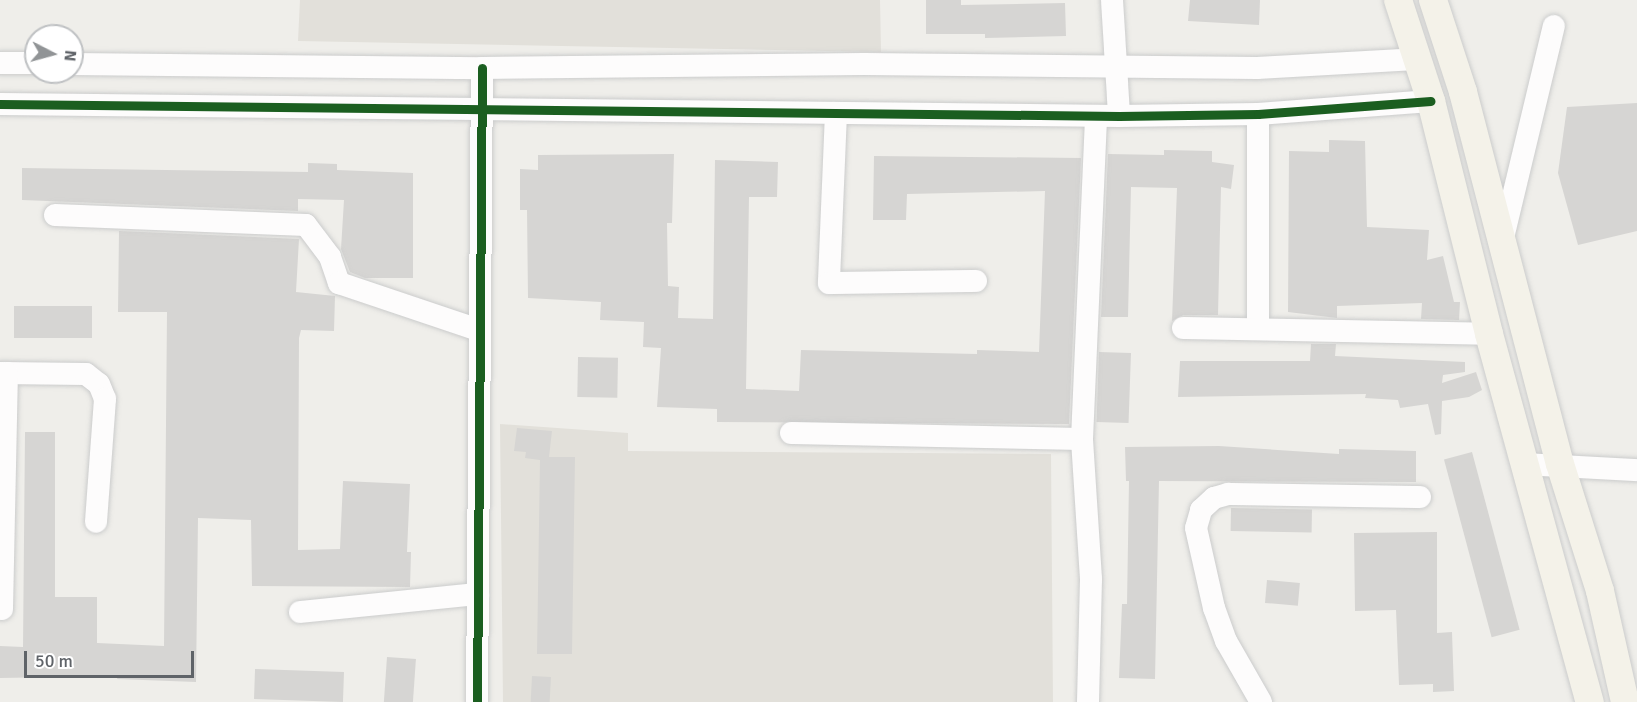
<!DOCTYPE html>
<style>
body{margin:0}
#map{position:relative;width:1637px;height:702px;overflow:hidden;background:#efeeea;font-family:Signika,sans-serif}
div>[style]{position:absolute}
.education>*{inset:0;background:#e2e0da}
.building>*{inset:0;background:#d6d5d3;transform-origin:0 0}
.roads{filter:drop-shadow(0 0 2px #cbcccc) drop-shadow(0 0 2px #cbcccc)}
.minor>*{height:22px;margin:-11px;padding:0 11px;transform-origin:11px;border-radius:11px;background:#fdfcfc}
.major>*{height:28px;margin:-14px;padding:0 14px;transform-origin:14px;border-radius:14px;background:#f4f2e9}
.cycleway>*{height:9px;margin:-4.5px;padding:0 4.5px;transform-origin:4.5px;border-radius:4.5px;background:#1b5e20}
span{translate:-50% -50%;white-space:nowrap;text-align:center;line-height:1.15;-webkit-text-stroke:4.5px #fff;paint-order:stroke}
.north{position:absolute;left:24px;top:24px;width:60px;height:60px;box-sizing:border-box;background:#fff;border:2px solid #bfc1c3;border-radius:50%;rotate:96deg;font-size:16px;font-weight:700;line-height:24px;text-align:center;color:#5f6368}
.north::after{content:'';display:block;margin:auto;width:21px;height:27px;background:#919496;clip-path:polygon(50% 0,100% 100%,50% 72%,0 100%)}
.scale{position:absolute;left:24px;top:651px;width:170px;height:27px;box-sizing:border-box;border:3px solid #5f6368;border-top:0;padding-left:8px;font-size:18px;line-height:21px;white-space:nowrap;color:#5f6368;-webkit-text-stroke:4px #fff;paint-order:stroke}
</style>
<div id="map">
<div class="education">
<div style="clip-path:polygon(300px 0,880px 0,881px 52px,298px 41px)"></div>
<div style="clip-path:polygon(500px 424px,628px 433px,628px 451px,1051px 454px,1053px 702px,503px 702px)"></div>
</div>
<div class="building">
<div style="clip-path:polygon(926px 0,961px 0,961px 5px,1065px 3px,1066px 36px,985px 38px,985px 34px,926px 34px)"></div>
<div style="clip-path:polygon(1190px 0,1260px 0,1259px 25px,1188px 21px)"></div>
<div style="clip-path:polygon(1637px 103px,1637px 231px,1578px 245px,1558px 173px,1567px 107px)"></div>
<div style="clip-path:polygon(1329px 140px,1365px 141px,1367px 227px,1429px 230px,1427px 260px,1443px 256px,1454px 302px,1460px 302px,1459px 320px,1421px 319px,1422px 303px,1337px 306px,1337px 318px,1288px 312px,1289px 151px,1329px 152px)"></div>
<div style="clip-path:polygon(1164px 150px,1212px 151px,1212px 162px,1234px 165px,1231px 189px,1221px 187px,1218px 315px,1183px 315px,1172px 321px,1177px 188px,1131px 187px,1128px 317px,1101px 317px,1108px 154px,1164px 155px)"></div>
<div style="clip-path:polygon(674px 154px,672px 223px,667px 223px,668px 286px,679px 287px,678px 318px,713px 319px,715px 160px,778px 162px,777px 197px,749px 197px,746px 389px,799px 391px,801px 350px,977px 354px,977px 350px,1039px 352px,1045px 191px,907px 194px,906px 220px,873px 220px,874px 156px,1081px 158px,1069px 424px,717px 422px,717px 409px,657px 407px,661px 348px,643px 347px,644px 322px,600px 320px,601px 302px,528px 298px,527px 210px,520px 210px,520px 169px,538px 170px,538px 155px)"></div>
<div style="clip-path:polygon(308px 163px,337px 164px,337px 170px,413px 173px,413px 278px,365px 278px,350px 272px,341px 249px,344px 200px,298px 199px,298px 211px,22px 200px,22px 168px,308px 172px)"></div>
<div style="clip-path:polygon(119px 231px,299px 239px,296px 292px,335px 296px,334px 331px,301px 330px,299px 338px,298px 550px,340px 549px,343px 481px,410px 484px,407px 552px,411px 552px,410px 587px,252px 586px,251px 520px,198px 518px,196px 682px,117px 679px,118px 676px,0 678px,0 646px,23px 647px,25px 432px,55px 432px,55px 597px,97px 597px,97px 643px,164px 646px,167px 312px,118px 312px)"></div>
<div style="left:14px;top:306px;width:78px;height:32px"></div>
<div style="clip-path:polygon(1311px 344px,1336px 344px,1335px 356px,1465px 362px,1465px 372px,1443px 375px,1442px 383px,1476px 372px,1482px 390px,1469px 397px,1442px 401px,1441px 434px,1435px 435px,1428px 404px,1400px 408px,1398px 400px,1365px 398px,1366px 394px,1178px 397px,1180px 361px,1310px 361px)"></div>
<div style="left:1099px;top:352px;width:32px;height:70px;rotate:2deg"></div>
<div style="left:578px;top:357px;width:40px;height:40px;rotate:1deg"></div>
<div style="clip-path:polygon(517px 428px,552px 431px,549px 457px,575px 457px,572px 654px,537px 654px,540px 460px,525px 458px,526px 452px,514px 451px)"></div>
<div style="clip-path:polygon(1219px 446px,1339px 454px,1339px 449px,1416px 451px,1416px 482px,1159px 481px,1155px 679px,1119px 678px,1122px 604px,1127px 604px,1129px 481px,1126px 481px,1125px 447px)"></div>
<div style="left:1472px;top:452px;width:184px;height:29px;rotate:75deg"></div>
<div style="left:1231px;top:508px;width:81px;height:23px;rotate:1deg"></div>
<div style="clip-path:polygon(1437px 532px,1437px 633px,1452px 632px,1454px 691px,1433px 692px,1433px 684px,1399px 685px,1396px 610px,1355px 611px,1354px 533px)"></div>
<div style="left:1267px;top:580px;width:33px;height:23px;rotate:5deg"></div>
<div style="left:387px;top:657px;width:29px;height:45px;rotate:4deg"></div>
<div style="left:344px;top:672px;width:30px;height:89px;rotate:92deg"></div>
<div style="left:532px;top:676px;width:19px;height:26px;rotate:3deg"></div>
</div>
<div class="roads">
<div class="minor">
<div style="left:1112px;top:0;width:116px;rotate:86.5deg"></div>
<div style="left:0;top:63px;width:36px"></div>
<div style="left:72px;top:64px;width:410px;rotate:0.6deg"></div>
<div style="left:482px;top:68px;width:382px;rotate:-0.6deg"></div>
<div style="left:864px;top:64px;width:393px;rotate:0.6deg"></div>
<div style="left:1257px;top:68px;width:159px;rotate:-3.2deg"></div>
<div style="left:0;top:104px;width:1119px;rotate:0.61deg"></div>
<div style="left:1119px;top:116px;width:139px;rotate:-0.8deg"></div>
<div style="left:1258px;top:114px;width:173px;rotate:-4.3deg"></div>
<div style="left:836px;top:113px;width:170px;rotate:92.4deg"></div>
<div style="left:829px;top:283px;width:147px;rotate:-0.8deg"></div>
<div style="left:1258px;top:114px;width:215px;rotate:90deg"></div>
<div style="left:55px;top:215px;width:251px;rotate:2.3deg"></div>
<div style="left:306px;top:225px;width:40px;rotate:53deg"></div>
<div style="left:330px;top:257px;width:28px;rotate:71deg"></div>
<div style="left:339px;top:283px;width:148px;rotate:18.6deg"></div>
<div style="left:1502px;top:242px;width:222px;rotate:-76.5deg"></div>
<div style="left:1183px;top:328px;width:306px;rotate:1.1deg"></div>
<div style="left:0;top:373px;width:86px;rotate:0.7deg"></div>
<div style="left:86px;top:374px;width:16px;rotate:38deg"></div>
<div style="left:99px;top:384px;width:16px;rotate:68deg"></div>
<div style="left:105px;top:399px;width:123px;rotate:94.2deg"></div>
<div style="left:791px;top:433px;width:291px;rotate:1.2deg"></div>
<div style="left:1525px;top:464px;width:112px;rotate:3.1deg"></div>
<div style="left:2px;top:609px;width:236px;rotate:-88.8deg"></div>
<div style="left:300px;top:612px;width:179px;rotate:-5.8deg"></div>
<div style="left:477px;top:702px;width:634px;rotate:-89.55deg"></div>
<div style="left:1088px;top:702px;width:123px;rotate:-88.6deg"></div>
<div style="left:1091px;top:579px;width:140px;rotate:-93.7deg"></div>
<div style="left:1082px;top:439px;width:323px;rotate:-87.5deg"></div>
<div style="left:1261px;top:702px;width:70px;rotate:-119.8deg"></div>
<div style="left:1226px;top:641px;width:35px;rotate:-110deg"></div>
<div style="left:1214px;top:608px;width:82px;rotate:-102.7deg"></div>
<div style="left:1196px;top:528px;width:19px;rotate:-74deg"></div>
<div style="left:1201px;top:510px;width:18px;rotate:-43deg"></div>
<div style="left:1214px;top:498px;width:15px;rotate:-16deg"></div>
<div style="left:1228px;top:494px;width:192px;rotate:0.9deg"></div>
</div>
<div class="major">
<div style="left:1398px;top:0;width:106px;rotate:71.9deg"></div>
<div style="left:1431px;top:101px;width:240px;rotate:76deg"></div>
<div style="left:1489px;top:334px;width:382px;rotate:74.7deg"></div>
<div style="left:1433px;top:0;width:97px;rotate:71.9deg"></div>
<div style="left:1463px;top:92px;width:384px;rotate:75.4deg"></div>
<div style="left:1560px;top:464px;width:133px;rotate:72.5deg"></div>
<div style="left:1600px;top:591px;width:114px;rotate:77.3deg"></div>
</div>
</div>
<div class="cycleway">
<div style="left:0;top:104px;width:1119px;rotate:0.61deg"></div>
<div style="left:1119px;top:116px;width:139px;rotate:-0.8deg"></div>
<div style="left:1258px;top:114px;width:173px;rotate:-4.3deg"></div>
<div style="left:477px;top:702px;width:634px;rotate:-89.55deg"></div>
</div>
<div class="north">N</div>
<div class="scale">50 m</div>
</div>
